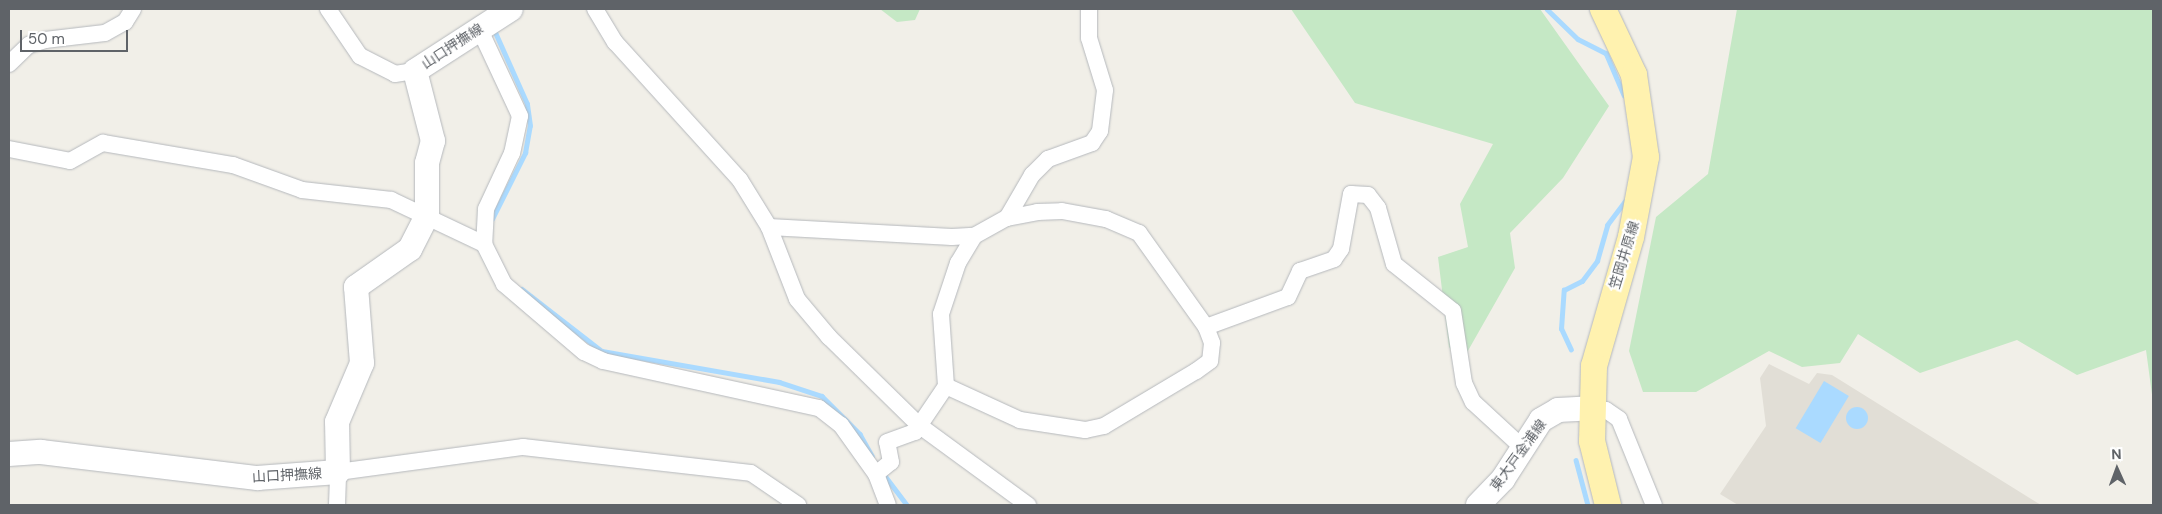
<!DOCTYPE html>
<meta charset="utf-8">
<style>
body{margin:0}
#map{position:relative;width:2162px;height:514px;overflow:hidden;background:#f1efe8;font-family:"DM Sans","Noto Sans JP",sans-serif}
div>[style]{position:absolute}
.education>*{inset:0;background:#e1ded6}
.green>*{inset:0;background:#c5e8c5}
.water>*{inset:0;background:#aadaff;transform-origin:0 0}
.round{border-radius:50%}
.stream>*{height:4.5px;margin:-2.25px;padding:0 2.25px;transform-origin:2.25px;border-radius:2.25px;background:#aadaff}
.roads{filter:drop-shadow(0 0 1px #b5b8bc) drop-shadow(0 0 1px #b5b8bc)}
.minor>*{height:16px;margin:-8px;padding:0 8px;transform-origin:8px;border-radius:8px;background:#fff}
.secondary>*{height:24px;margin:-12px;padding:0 12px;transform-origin:12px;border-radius:12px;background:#fff}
.primary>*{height:26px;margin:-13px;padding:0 13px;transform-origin:13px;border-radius:13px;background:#fff2af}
span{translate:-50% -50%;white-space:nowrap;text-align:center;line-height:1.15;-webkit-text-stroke:4.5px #fff;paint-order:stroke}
.street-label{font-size:14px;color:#5f6368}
.frame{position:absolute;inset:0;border:10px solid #5f6368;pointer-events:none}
.north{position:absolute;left:2092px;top:444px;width:50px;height:50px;-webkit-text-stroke:4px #fff;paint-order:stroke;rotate:358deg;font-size:14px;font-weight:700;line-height:20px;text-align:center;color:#5f6368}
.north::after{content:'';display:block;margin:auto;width:18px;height:22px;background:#5f6368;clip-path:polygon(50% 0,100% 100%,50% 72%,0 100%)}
.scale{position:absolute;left:20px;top:30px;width:108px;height:22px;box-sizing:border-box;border:2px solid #5f6368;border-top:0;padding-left:6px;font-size:15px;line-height:18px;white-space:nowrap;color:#5f6368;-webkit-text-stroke:4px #fff;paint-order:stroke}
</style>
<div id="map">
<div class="education">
<div style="clip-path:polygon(1769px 364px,1809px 384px,1817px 373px,1832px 375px,2041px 505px,1738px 505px,1720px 494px,1766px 426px,1760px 378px)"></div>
</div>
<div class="green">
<div style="clip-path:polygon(880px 9px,920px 9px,915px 20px,897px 22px)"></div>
<div style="clip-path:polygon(1291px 9px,1540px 9px,1609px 106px,1563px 178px,1510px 233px,1515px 268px,1461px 363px,1449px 347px,1438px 257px,1468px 247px,1460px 204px,1493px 144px,1355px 103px)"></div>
<div style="clip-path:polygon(1737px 9px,2153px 9px,2153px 402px,2146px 350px,2077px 375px,2017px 340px,1920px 373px,1858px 334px,1840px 363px,1802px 367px,1769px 351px,1696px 392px,1643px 392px,1629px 351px,1656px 217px,1708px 174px)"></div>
</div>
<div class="water">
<div style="left:1824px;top:381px;width:29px;height:55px;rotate:31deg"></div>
<div class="round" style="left:1846px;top:407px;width:22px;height:22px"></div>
</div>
<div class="stream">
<div style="left:1547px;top:9px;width:43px;rotate:44.1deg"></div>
<div style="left:1578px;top:39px;width:31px;rotate:27deg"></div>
<div style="left:1606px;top:53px;width:46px;rotate:66.8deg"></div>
<div style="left:492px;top:219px;width:74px;rotate:-63.4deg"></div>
<div style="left:525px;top:153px;width:27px;rotate:-80deg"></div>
<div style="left:530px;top:126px;width:22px;rotate:-98deg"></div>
<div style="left:527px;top:104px;width:83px;rotate:-114.1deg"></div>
<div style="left:522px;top:289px;width:101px;rotate:37.8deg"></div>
<div style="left:602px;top:351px;width:180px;rotate:9.9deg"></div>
<div style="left:779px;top:382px;width:45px;rotate:18deg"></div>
<div style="left:822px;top:396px;width:54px;rotate:45deg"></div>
<div style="left:860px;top:434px;width:25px;rotate:61deg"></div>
<div style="left:1571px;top:350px;width:23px;rotate:-115deg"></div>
<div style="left:1561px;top:329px;width:39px;rotate:-86deg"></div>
<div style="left:1564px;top:290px;width:20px;rotate:-27deg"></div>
<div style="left:1582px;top:281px;width:25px;rotate:-53deg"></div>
<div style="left:1597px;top:261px;width:37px;rotate:-74deg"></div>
<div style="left:1607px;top:225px;width:30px;rotate:-53deg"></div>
<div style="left:1576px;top:460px;width:47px;rotate:75.1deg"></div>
<div style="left:883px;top:473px;width:40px;rotate:53deg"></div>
</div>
<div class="roads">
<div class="minor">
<div style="left:328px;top:9px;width:57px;rotate:55.8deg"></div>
<div style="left:360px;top:56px;width:39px;rotate:27deg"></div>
<div style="left:395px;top:74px;width:20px;rotate:-9deg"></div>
<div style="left:595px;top:9px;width:39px;rotate:59deg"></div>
<div style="left:615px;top:42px;width:186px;rotate:47.8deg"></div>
<div style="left:740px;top:180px;width:55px;rotate:58.3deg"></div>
<div style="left:769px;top:227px;width:77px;rotate:68.7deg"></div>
<div style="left:797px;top:299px;width:50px;rotate:49.9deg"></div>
<div style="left:829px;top:337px;width:127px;rotate:44.4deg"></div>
<div style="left:920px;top:426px;width:134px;rotate:36.2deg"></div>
<div style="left:479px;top:28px;width:97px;rotate:65deg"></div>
<div style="left:520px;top:116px;width:38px;rotate:102deg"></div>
<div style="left:512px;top:153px;width:62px;rotate:114.9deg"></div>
<div style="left:486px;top:209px;width:35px;rotate:93deg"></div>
<div style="left:484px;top:244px;width:45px;rotate:63.4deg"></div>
<div style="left:504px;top:284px;width:105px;rotate:40.4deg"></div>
<div style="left:584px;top:352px;width:21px;rotate:25deg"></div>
<div style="left:603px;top:361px;width:221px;rotate:12.3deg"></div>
<div style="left:819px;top:408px;width:28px;rotate:38deg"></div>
<div style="left:841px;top:425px;width:60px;rotate:54.5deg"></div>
<div style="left:876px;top:474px;width:33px;rotate:69deg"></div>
<div style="left:9px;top:64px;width:28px;rotate:-44deg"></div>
<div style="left:29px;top:45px;width:17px;rotate:-17deg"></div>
<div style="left:45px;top:40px;width:60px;rotate:-6.7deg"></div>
<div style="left:105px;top:33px;width:23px;rotate:-29deg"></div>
<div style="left:125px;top:22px;width:15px;rotate:-58deg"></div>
<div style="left:9px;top:149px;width:62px;rotate:11.1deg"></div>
<div style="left:70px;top:161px;width:38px;rotate:-29deg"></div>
<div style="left:103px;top:143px;width:132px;rotate:9.6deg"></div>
<div style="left:233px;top:165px;width:73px;rotate:19.9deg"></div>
<div style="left:302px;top:190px;width:90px;rotate:6.4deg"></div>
<div style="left:391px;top:200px;width:103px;rotate:25.3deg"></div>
<div style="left:1007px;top:218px;width:50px;rotate:-59.8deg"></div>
<div style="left:1032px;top:175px;width:23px;rotate:-45deg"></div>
<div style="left:1048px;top:159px;width:47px;rotate:-20deg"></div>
<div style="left:1092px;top:143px;width:14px;rotate:-56deg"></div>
<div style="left:1100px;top:131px;width:41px;rotate:-83deg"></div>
<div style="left:1105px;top:90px;width:54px;rotate:-107.1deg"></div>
<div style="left:1089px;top:38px;width:29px;rotate:-90deg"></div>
<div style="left:769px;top:227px;width:183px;rotate:3.1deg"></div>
<div style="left:952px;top:237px;width:22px;rotate:-3deg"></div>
<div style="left:974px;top:236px;width:38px;rotate:-29deg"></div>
<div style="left:1007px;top:218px;width:31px;rotate:-11deg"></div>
<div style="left:1037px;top:212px;width:25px;rotate:-2deg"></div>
<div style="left:1062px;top:211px;width:45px;rotate:10.3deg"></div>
<div style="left:1106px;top:219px;width:36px;rotate:23deg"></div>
<div style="left:1139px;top:233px;width:115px;rotate:54.5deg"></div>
<div style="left:1206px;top:327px;width:17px;rotate:69deg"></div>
<div style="left:1212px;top:343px;width:18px;rotate:96deg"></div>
<div style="left:1210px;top:361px;width:17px;rotate:144deg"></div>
<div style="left:1196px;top:371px;width:107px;rotate:149.1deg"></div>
<div style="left:1104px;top:426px;width:19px;rotate:168deg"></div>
<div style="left:1085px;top:430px;width:66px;rotate:-171.3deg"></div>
<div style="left:1020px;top:420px;width:81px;rotate:-155.3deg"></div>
<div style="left:1206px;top:327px;width:87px;rotate:-20.1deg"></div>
<div style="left:1288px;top:297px;width:29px;rotate:-65deg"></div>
<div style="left:1300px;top:271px;width:36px;rotate:-19deg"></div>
<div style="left:1334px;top:259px;width:12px;rotate:-55deg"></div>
<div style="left:1341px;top:249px;width:56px;rotate:-79.7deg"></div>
<div style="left:1351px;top:194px;width:17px;rotate:3deg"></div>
<div style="left:1368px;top:195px;width:16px;rotate:52deg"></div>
<div style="left:1378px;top:208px;width:58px;rotate:74.1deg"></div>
<div style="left:1394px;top:264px;width:75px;rotate:38.5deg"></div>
<div style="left:1453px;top:311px;width:73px;rotate:81.3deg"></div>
<div style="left:1464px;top:383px;width:21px;rotate:65deg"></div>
<div style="left:1473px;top:402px;width:67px;rotate:42.6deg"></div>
<div style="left:1591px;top:408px;width:15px;rotate:8deg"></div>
<div style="left:1606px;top:410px;width:16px;rotate:35deg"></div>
<div style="left:1619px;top:419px;width:93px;rotate:67.9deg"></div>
<div style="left:876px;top:474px;width:19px;rotate:-39deg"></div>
<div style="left:891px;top:462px;width:20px;rotate:-101deg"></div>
<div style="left:887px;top:442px;width:30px;rotate:-20deg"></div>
<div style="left:915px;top:432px;width:55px;rotate:-56deg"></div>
<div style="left:946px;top:386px;width:72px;rotate:-94deg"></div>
<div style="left:941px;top:314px;width:54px;rotate:-71.6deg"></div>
<div style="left:958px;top:263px;width:31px;rotate:-59deg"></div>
<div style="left:337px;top:505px;width:33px;rotate:-88deg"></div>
<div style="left:338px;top:472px;width:187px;rotate:-7.7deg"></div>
<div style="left:523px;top:447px;width:229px;rotate:6.5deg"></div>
<div style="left:751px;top:473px;width:57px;rotate:34.2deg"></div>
</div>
<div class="secondary">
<div style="left:9px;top:454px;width:32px;rotate:-4deg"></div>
<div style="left:41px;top:452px;width:218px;rotate:6.9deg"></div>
<div style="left:257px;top:478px;width:81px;rotate:-4.2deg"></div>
<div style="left:338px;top:472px;width:50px;rotate:-91.1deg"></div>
<div style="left:337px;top:422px;width:64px;rotate:-67deg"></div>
<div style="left:362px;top:363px;width:76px;rotate:-94.5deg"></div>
<div style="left:356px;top:287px;width:66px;rotate:-35.1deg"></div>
<div style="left:410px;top:249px;width:38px;rotate:-63deg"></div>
<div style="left:427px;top:215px;width:52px;rotate:-90deg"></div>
<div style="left:427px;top:163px;width:23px;rotate:-75deg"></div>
<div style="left:433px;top:141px;width:72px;rotate:-104.4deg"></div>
<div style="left:415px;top:71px;width:114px;rotate:-32.9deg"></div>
<div style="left:1478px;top:505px;width:36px;rotate:-46deg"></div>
<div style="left:1503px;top:479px;width:70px;rotate:-57.2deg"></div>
<div style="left:1541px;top:420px;width:20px;rotate:-30deg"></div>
<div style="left:1558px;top:410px;width:33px;rotate:-3deg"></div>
</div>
<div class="primary">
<div style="left:1603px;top:9px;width:73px;rotate:64.8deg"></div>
<div style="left:1634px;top:75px;width:83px;rotate:81.7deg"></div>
<div style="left:1646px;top:157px;width:81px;rotate:100.6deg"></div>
<div style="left:1631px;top:237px;width:134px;rotate:106deg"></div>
<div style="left:1594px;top:366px;width:75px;rotate:91.5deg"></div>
<div style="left:1592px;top:441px;width:66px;rotate:76deg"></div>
</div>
</div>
<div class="street-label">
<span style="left:452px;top:46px;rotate:-33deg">山口押撫線</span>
<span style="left:1624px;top:255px;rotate:-73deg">笠岡井原線</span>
<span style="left:1518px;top:455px;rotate:-54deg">東大戸金浦線</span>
<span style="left:287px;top:475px;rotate:-3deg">山口押撫線</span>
</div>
<div class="frame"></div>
<div class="north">N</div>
<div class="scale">50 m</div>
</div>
